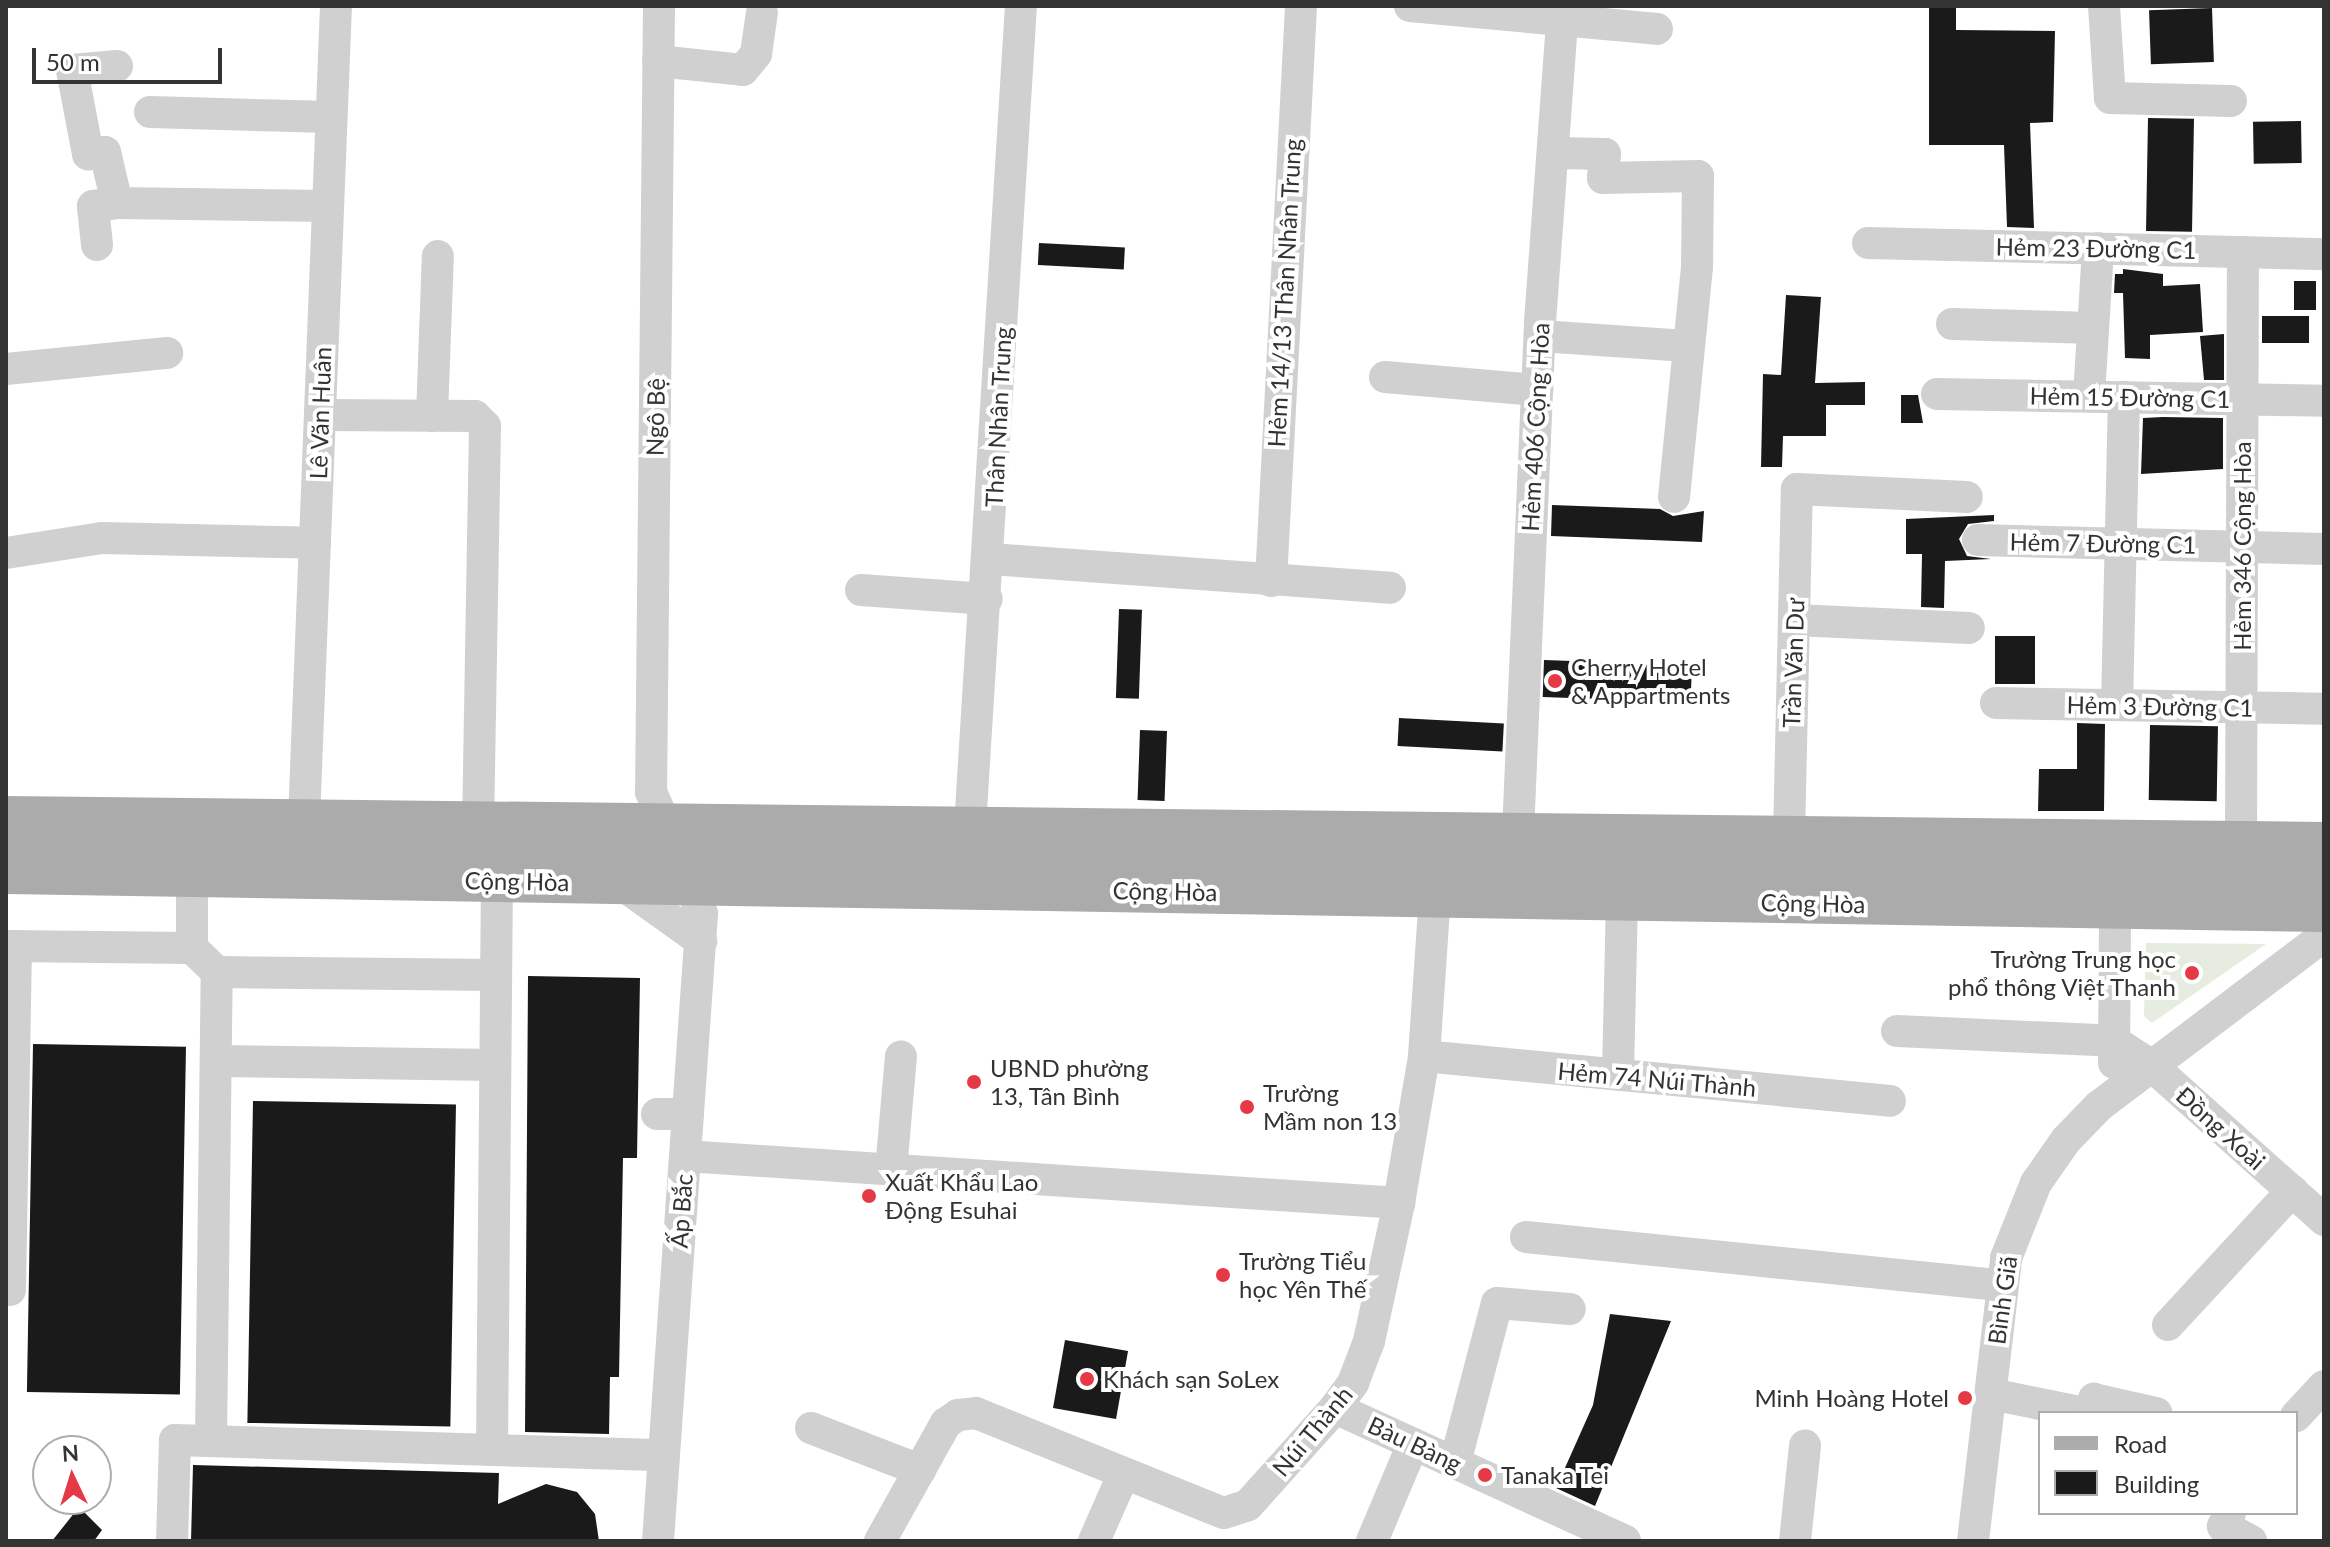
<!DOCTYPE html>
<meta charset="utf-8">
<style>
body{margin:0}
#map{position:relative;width:2330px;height:1547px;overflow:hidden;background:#fff;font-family:Lato,sans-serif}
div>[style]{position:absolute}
.green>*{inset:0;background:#e6ecdf}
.building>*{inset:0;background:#1a1a1a;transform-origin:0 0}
.minor>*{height:32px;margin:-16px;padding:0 16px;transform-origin:16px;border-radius:16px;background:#d0d0d0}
.major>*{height:40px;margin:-20px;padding:0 20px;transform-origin:20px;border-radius:20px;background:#ababab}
.dots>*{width:22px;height:22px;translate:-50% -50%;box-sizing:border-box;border:4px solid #fff;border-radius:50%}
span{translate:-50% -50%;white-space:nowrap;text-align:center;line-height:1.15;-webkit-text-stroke:8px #fff;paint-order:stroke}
.street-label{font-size:24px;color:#333}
.poi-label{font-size:24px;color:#333}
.left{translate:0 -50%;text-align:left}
.right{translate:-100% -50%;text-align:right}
.frame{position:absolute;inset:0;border:8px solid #333;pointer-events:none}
.legend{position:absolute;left:2038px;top:1411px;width:260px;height:104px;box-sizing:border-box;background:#fff;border:2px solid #adadad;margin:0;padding:10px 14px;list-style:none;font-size:24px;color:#333}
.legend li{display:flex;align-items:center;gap:16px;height:40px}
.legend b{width:40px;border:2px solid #adadad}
.north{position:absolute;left:32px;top:1435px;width:80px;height:80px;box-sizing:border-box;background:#fff;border:2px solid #adadad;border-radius:50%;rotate:356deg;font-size:22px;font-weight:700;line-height:32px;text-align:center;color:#333}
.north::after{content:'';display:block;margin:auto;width:28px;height:36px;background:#e63946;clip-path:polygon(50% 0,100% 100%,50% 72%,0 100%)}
.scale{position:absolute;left:32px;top:48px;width:190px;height:36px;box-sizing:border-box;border:4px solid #333;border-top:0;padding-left:10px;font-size:24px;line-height:28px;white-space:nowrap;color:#333;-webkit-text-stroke:6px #fff;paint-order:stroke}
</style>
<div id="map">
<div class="green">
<div style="clip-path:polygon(2146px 943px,2266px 944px,2152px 1023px,2144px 1016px)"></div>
</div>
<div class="building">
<div style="clip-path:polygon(1929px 6px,1956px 6px,1956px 30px,2055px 31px,2053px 122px,2030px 123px,2034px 228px,2007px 227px,2004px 145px,1929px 145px)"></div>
<div style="left:2212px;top:8px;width:54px;height:63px;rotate:88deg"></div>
<div style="left:2148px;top:118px;width:46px;height:113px;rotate:1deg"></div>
<div style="left:2301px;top:121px;width:42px;height:48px;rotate:89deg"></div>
<div style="left:1039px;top:243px;width:86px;height:22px;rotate:3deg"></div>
<div style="clip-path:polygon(2123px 269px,2163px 274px,2163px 286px,2200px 284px,2203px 332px,2150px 335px,2150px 359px,2125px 358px,2123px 293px,2114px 293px,2115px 274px,2123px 274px)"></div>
<div style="left:2294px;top:281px;width:22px;height:29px"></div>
<div style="clip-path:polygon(1786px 295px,1821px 297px,1815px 383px,1865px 382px,1865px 405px,1826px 405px,1826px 436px,1783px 436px,1782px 467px,1761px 467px,1763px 374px,1781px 375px)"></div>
<div style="left:2309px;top:316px;width:27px;height:47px;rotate:90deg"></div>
<div style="clip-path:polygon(2224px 334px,2224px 380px,2204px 380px,2200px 336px)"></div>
<div style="clip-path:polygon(1901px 395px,1918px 395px,1923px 423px,1901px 423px)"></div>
<div style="clip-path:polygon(2163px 417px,2223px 418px,2223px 469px,2141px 474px,2143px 418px)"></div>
<div style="clip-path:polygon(1552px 505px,1660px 509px,1673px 516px,1704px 511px,1702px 542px,1551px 536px)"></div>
<div style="clip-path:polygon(1994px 515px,1994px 521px,1968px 524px,1959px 539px,1967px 556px,1991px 559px,1945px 561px,1944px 608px,1921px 607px,1922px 554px,1906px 554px,1906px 519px)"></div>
<div style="left:1119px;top:609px;width:23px;height:89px;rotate:2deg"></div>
<div style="left:1995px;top:636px;width:40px;height:48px"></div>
<div style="left:1544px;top:660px;width:148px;height:37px;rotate:2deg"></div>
<div style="left:1399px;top:718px;width:105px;height:28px;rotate:3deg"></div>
<div style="clip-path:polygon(2077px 723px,2105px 724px,2104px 811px,2038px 811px,2039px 769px,2077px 769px)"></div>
<div style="left:2150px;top:725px;width:68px;height:75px;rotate:1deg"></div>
<div style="left:1140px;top:730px;width:27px;height:70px;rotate:2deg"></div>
<div style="clip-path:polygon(528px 976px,640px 978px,637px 1158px,623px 1158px,619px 1377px,610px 1377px,609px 1434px,525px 1432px)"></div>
<div style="left:33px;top:1044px;width:153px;height:348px;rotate:1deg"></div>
<div style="left:253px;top:1101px;width:203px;height:322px;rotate:1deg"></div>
<div style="clip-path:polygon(1610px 1314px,1671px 1321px,1595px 1506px,1556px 1488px,1593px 1405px)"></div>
<div style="left:1065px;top:1340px;width:64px;height:69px;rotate:10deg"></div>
<div style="clip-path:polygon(193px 1465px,499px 1473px,498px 1504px,546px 1484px,577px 1492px,595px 1514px,599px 1541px,191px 1541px)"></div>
<div style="clip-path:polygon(79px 1507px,102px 1530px,94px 1541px,52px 1541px)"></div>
</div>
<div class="minor">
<div style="left:659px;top:6px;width:786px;rotate:90.58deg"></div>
<div style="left:651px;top:792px;width:35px;rotate:66deg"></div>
<div style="left:1410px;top:6px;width:248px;rotate:5.3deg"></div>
<div style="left:2104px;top:6px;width:92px;rotate:86.3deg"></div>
<div style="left:2110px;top:98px;width:121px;rotate:1.4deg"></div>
<div style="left:658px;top:61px;width:85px;rotate:6deg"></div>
<div style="left:743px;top:70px;width:21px;rotate:-51deg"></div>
<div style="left:756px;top:54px;width:42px;rotate:-81.9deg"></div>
<div style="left:117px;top:66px;width:45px;rotate:174.9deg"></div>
<div style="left:72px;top:70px;width:86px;rotate:79.2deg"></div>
<div style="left:88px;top:154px;width:17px;rotate:-7deg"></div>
<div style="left:105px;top:152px;width:52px;rotate:76.8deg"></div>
<div style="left:117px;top:203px;width:211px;rotate:0.8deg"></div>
<div style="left:150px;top:112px;width:181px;rotate:1.6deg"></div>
<div style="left:1555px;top:153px;width:50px;rotate:1.1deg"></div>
<div style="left:1605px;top:154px;width:24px;rotate:95deg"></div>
<div style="left:1603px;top:178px;width:95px;rotate:-1.2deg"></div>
<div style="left:1698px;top:176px;width:91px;rotate:90.6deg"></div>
<div style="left:1697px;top:267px;width:231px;rotate:95.7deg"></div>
<div style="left:1868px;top:243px;width:456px;rotate:1.4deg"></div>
<div style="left:97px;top:245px;width:39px;rotate:-96deg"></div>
<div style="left:93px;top:206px;width:24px;rotate:-7deg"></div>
<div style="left:1952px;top:324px;width:141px;rotate:1.6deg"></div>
<div style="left:1540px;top:336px;width:147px;rotate:3.9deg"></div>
<div style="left:6px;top:369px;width:162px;rotate:-5.7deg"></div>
<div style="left:1385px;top:377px;width:153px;rotate:4.9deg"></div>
<div style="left:1937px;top:394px;width:387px;rotate:1deg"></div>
<div style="left:2089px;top:396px;width:148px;rotate:-86.5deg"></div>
<div style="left:320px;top:415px;width:155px;rotate:0.4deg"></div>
<div style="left:475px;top:416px;width:14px;rotate:45deg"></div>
<div style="left:485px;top:426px;width:396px;rotate:91deg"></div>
<div style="left:432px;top:416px;width:160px;rotate:-87.9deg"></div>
<div style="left:1978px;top:540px;width:346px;rotate:1.5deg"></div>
<div style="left:6px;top:553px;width:97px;rotate:-8.9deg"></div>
<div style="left:102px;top:538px;width:213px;rotate:1.3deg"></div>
<div style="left:990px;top:559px;width:401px;rotate:4.1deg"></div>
<div style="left:1271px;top:581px;width:576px;rotate:-87.01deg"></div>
<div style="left:861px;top:590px;width:126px;rotate:4.1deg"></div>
<div style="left:1795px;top:620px;width:174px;rotate:2.6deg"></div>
<div style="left:1996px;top:703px;width:328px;rotate:1deg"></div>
<div style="left:2117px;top:705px;width:308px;rotate:-88.7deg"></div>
<div style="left:304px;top:820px;width:815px;rotate:-87.75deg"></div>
<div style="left:970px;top:827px;width:823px;rotate:-86.45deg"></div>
<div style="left:1518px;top:833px;width:511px;rotate:-87.53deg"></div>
<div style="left:1540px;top:322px;width:302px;rotate:-85.8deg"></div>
<div style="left:1789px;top:836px;width:347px;rotate:-88.7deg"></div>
<div style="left:1797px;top:489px;width:170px;rotate:2.7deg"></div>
<div style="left:2241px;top:841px;width:589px;rotate:-89.81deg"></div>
<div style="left:620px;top:883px;width:100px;rotate:35.6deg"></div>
<div style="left:6px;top:946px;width:186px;rotate:0.6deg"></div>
<div style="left:192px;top:948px;width:35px;rotate:44deg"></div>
<div style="left:217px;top:972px;width:279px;rotate:0.6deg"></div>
<div style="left:192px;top:948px;width:70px;rotate:-90deg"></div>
<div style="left:1897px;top:1031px;width:217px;rotate:2.6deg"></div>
<div style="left:2114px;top:1041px;width:45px;rotate:33.3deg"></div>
<div style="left:2152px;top:1066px;width:231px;rotate:41.8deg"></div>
<div style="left:1424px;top:1056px;width:468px;rotate:5.5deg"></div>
<div style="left:216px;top:1061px;width:279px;rotate:0.8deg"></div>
<div style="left:2114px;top:1063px;width:155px;rotate:-89.6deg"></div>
<div style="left:1618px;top:1075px;width:176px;rotate:-88.7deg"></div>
<div style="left:657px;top:1114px;width:31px"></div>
<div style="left:685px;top:1156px;width:716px;rotate:3.77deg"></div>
<div style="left:891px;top:1170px;width:114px;rotate:-85deg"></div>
<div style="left:1526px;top:1237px;width:478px;rotate:5.8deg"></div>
<div style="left:10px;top:1290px;width:344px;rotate:-89deg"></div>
<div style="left:2168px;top:1325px;width:183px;rotate:-47.2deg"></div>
<div style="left:1991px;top:1394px;width:95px;rotate:11.5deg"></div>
<div style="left:1335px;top:1408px;width:319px;rotate:24.6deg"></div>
<div style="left:2090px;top:1413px;width:15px;rotate:-74deg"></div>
<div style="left:2094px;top:1399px;width:64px;rotate:12.7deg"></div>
<div style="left:2296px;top:1416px;width:41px;rotate:-47deg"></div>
<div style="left:811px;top:1428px;width:117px;rotate:21.1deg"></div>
<div style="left:211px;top:1441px;width:469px;rotate:-89.3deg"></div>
<div style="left:492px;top:1450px;width:569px;rotate:-89.5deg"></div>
<div style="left:1455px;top:1463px;width:165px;rotate:-75.3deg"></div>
<div style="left:1497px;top:1303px;width:73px;rotate:4.7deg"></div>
<div style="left:2230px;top:1513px;width:15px;rotate:118deg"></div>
<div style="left:2223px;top:1526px;width:32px;rotate:28deg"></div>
<div style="left:172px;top:1541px;width:101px;rotate:-88.3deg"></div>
<div style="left:175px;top:1440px;width:489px;rotate:1.8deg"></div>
<div style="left:658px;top:1541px;width:629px;rotate:-85.99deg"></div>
<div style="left:702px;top:914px;width:34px;rotate:-113deg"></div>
<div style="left:880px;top:1541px;width:135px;rotate:-60.8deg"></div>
<div style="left:946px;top:1423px;width:14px;rotate:-34deg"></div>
<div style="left:958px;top:1415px;width:18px;rotate:-6deg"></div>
<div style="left:976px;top:1413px;width:267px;rotate:22deg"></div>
<div style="left:1224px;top:1513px;width:25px;rotate:-18deg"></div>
<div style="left:1248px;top:1505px;width:130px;rotate:-48.1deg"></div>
<div style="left:1335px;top:1408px;width:31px;rotate:-54deg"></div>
<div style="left:1353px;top:1383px;width:45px;rotate:-69.1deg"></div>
<div style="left:1369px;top:1341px;width:141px;rotate:-77.7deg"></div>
<div style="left:1399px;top:1203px;width:149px;rotate:-80.3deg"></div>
<div style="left:1424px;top:1056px;width:160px;rotate:-86.1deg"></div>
<div style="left:1094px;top:1541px;width:74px;rotate:-66.2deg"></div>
<div style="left:1372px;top:1541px;width:105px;rotate:-67.1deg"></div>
<div style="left:1795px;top:1541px;width:96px;rotate:-84deg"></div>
<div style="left:1973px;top:1541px;width:285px;rotate:-83.3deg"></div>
<div style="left:2006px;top:1258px;width:81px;rotate:-68.2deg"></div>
<div style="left:2036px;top:1183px;width:52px;rotate:-55.1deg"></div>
<div style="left:2066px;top:1140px;width:47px;rotate:-45.9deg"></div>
<div style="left:2099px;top:1106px;width:282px;rotate:-37.1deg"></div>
</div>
<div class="major">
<div style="left:6px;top:816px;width:2318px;rotate:0.64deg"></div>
<div style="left:6px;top:845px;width:2318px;rotate:0.74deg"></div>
<div style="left:6px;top:874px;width:2318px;rotate:0.94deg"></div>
</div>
<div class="dots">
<div style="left:1555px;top:681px;background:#e63946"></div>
<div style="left:2192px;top:973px;background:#e63946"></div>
<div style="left:974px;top:1082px;background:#e63946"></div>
<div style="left:1247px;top:1107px;background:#e63946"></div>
<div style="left:869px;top:1196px;background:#e63946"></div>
<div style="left:1223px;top:1275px;background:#e63946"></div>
<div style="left:1087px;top:1379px;background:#e63946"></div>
<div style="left:1965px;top:1398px;background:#e63946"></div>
<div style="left:1485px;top:1475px;background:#e63946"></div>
</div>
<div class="street-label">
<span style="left:2096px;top:248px;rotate:1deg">Hẻm 23 Đường C1</span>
<span style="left:1284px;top:293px;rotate:-87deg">Hẻm 14/13 Thân Nhân Trung</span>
<span style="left:2130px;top:397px;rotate:1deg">Hẻm 15 Đường C1</span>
<span style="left:320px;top:413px;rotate:-88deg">Lê Văn Huân</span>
<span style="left:655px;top:417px;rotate:-89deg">Ngô Bệ</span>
<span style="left:998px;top:417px;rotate:-87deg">Thân Nhân Trung</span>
<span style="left:1535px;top:427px;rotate:-87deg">Hẻm 406 Cộng Hòa</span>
<span style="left:2103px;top:543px;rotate:1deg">Hẻm 7 Đường C1</span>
<span style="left:2242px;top:546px;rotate:-90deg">Hẻm 346 Cộng Hòa</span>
<span style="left:1793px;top:663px;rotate:-88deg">Trần Văn Dư</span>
<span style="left:2160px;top:706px;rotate:1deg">Hẻm 3 Đường C1</span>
<span style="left:517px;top:881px;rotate:1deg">Cộng Hòa</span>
<span style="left:1165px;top:891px;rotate:1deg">Cộng Hòa</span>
<span style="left:1813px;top:903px;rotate:1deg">Cộng Hòa</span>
<span style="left:1657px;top:1079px;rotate:5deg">Hẻm 74 Núi Thành</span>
<span style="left:2221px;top:1128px;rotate:42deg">Đồng Xoài</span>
<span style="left:681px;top:1211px;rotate:-86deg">Ấp Bắc</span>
<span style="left:2002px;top:1300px;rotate:-82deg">Bình Giã</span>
<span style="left:1312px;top:1431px;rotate:-50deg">Núi Thành</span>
<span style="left:1415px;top:1444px;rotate:25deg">Bàu Bàng</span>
</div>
<div class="poi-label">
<span class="left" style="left:1571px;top:681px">Cherry Hotel<br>&amp; Appartments</span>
<span class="right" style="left:2176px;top:973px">Trường Trung học<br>phổ thông Việt Thanh</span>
<span class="left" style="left:990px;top:1082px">UBND phường<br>13, Tân Bình</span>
<span class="left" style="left:1263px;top:1107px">Trường<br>Mầm non 13</span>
<span class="left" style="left:885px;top:1196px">Xuất Khẩu Lao<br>Động Esuhai</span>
<span class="left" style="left:1239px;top:1275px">Trường Tiểu<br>học Yên Thế</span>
<span class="left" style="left:1103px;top:1379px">Khách sạn SoLex</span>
<span class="right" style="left:1949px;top:1398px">Minh Hoàng Hotel</span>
<span class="left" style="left:1501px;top:1475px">Tanaka Tei</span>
</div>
<div class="frame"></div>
<ul class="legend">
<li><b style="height:10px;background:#ababab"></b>Road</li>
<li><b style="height:22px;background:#1a1a1a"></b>Building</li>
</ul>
<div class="north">N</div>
<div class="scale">50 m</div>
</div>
